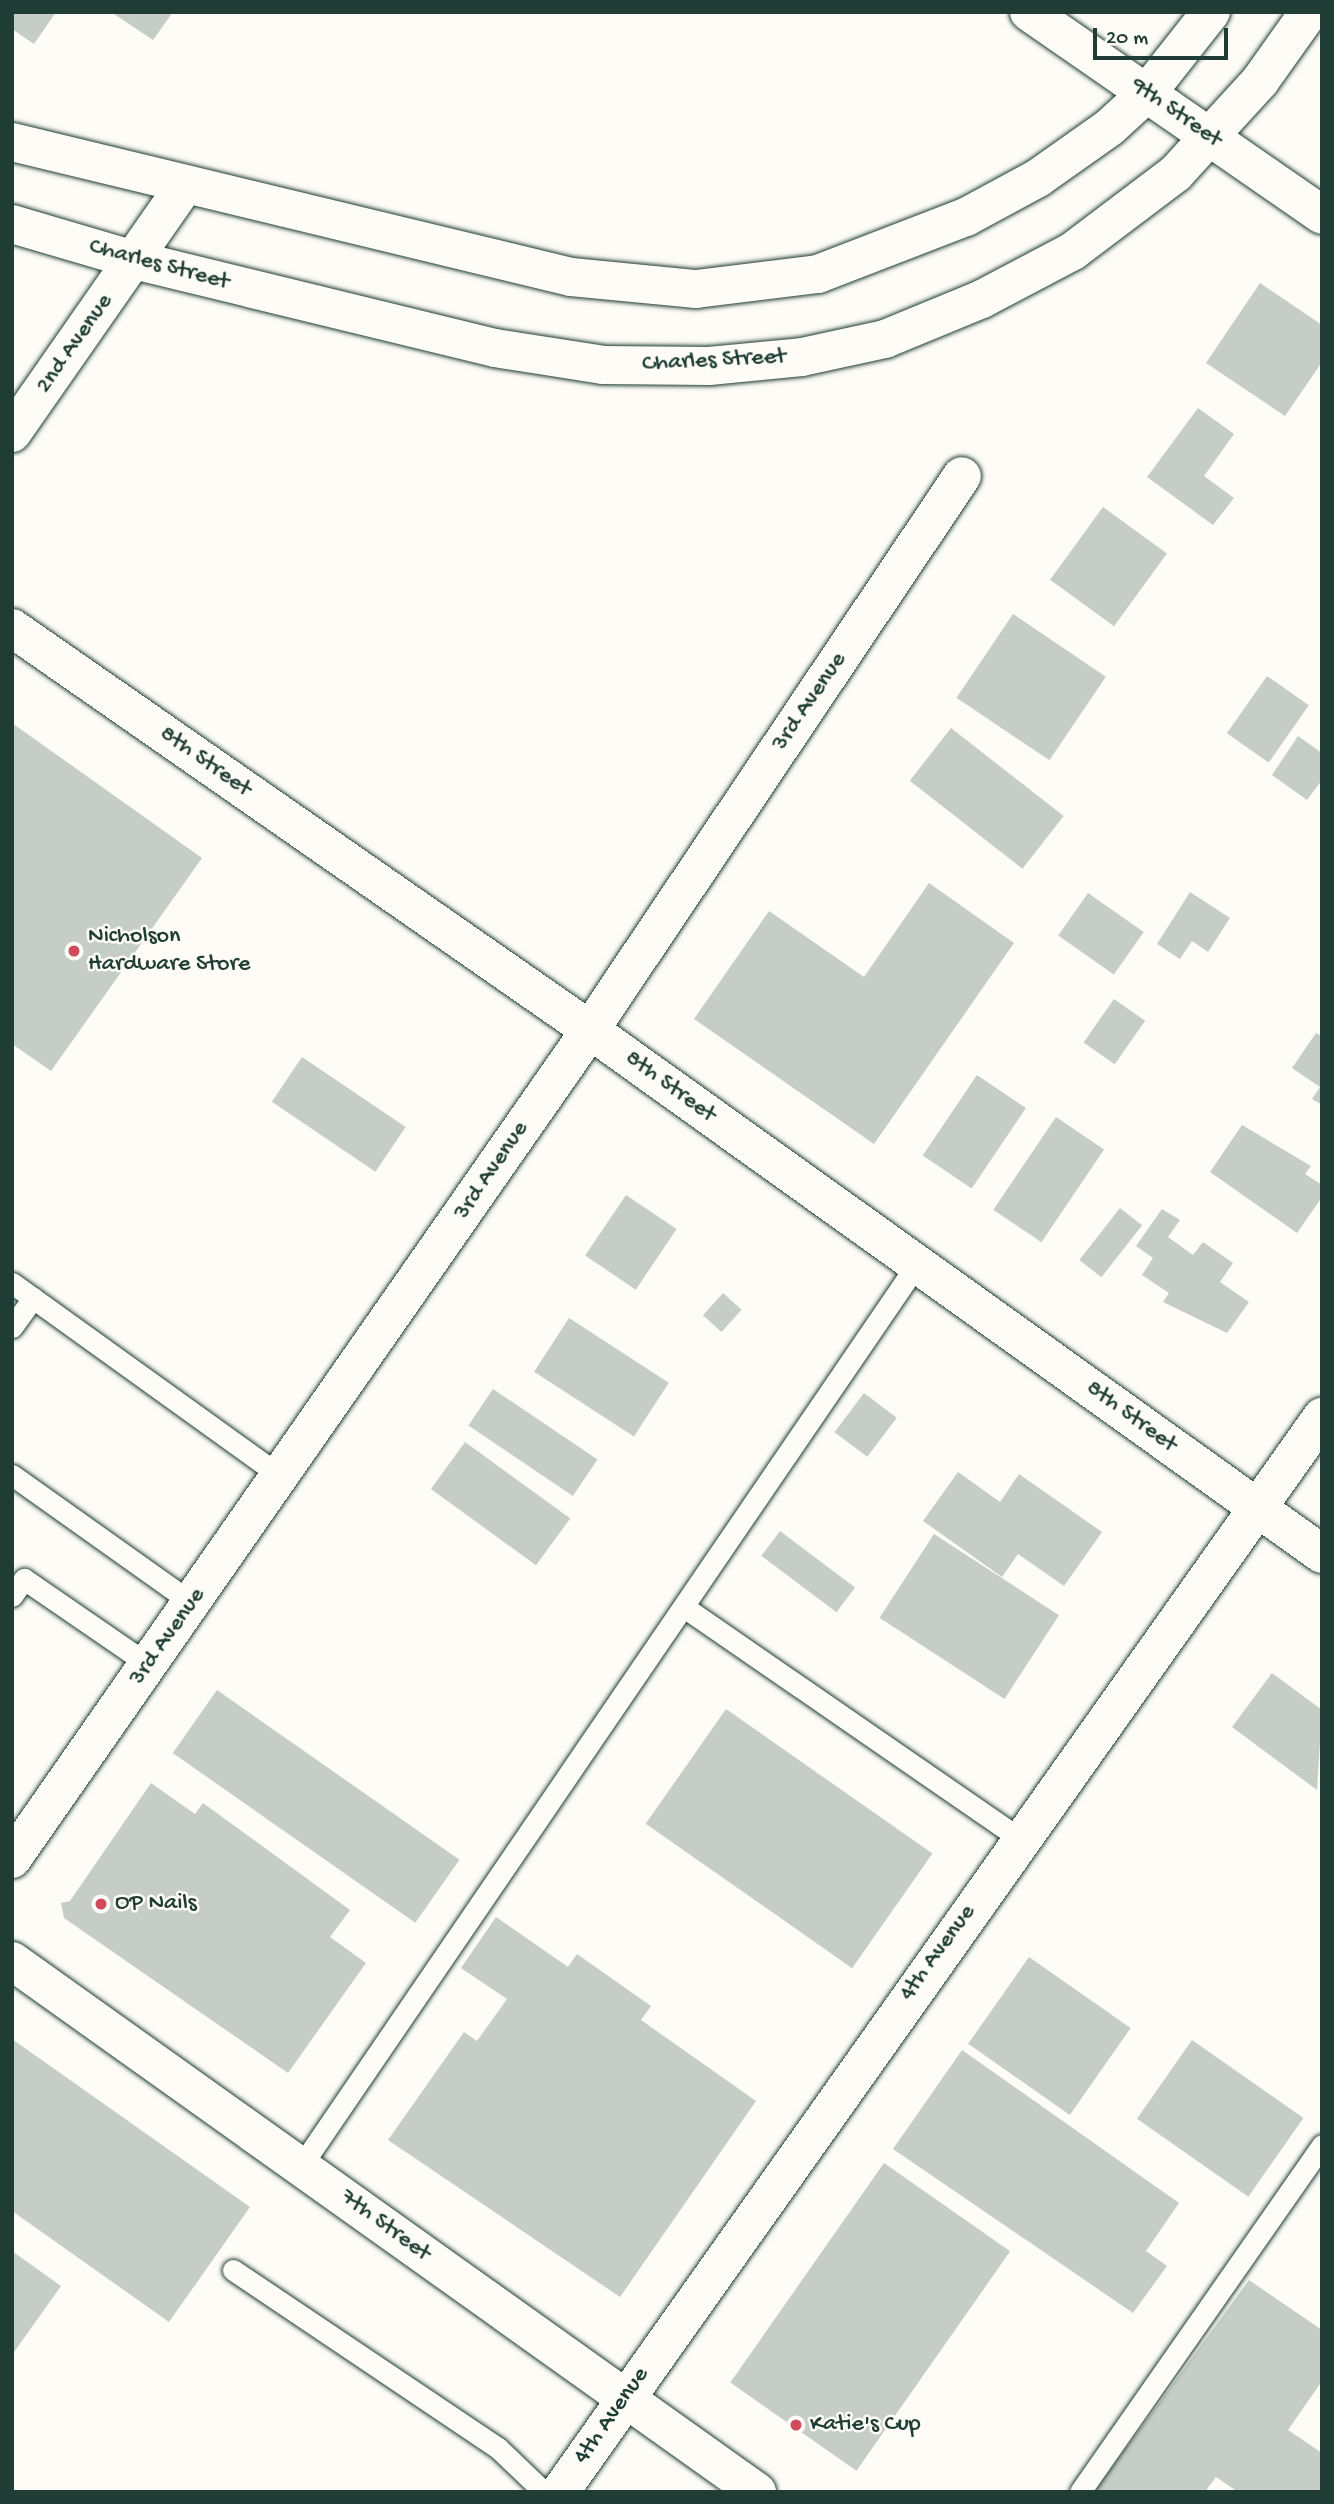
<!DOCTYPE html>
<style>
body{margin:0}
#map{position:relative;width:1334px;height:2504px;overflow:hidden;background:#fdfcf7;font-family:"Gochi Hand",sans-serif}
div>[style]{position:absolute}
.building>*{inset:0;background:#c6cdc7;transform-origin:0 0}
.roads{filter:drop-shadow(0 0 2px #1f3d34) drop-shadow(0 0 2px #1f3d34)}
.service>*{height:21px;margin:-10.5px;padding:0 10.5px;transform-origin:10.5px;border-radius:10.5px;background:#fdfcf7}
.minor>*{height:38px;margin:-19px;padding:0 19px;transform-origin:19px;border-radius:19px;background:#fdfcf7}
.tertiary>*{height:38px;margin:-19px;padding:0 19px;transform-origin:19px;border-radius:19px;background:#fdfcf7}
.secondary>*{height:38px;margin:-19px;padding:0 19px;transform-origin:19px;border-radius:19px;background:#fdfcf7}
.dots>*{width:19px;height:19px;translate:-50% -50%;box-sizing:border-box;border:4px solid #fdfcf7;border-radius:50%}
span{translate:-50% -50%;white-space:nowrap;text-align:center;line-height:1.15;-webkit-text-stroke:5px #fdfcf7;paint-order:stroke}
.street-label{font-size:24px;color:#1f3d34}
.poi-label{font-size:24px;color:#1f3d34}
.left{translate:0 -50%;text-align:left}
.frame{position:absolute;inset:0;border:14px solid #1f3d34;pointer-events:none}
.scale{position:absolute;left:1093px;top:28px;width:135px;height:32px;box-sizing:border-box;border:4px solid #1f3d34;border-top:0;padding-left:9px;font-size:21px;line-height:24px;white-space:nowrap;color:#1f3d34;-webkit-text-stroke:5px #fdfcf7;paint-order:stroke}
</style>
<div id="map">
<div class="building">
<div style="clip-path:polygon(12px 12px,56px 12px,34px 44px,12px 29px)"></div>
<div style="clip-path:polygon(111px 12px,173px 12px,153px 40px)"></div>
<div style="clip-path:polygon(1260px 283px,1322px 325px,1322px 362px,1285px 416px,1206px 363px)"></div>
<div style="clip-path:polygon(1198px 408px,1234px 434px,1204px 476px,1234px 498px,1213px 525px,1147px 477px)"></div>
<div style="left:1103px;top:507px;width:79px;height:90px;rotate:36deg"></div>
<div style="left:1013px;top:614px;width:112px;height:101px;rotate:34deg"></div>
<div style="left:1267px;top:676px;width:51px;height:70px;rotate:35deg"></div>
<div style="clip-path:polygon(12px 723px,202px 858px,51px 1071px,12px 1044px)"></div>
<div style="left:951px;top:728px;width:143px;height:67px;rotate:38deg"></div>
<div style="clip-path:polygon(1298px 736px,1322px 753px,1322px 780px,1307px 800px,1272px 775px)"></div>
<div style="clip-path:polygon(929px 883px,1014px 943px,874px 1144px,694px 1019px,769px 911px,864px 977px)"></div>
<div style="clip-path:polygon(1190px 892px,1230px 918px,1208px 952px,1192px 941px,1180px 959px,1157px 944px)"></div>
<div style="left:1088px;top:893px;width:68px;height:52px;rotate:35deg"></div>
<div style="left:1114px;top:999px;width:38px;height:53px;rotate:35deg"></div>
<div style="clip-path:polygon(1316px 1033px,1322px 1036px,1322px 1105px,1312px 1099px,1320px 1087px,1292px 1068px)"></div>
<div style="left:302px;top:1057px;width:125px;height:54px;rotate:34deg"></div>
<div style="left:977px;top:1075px;width:59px;height:97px;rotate:34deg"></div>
<div style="left:1056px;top:1117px;width:58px;height:112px;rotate:34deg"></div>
<div style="clip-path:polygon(1242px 1125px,1311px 1166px,1305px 1174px,1322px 1185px,1322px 1197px,1297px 1233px,1210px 1172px)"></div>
<div style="left:626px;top:1195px;width:61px;height:73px;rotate:34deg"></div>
<div style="left:1120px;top:1208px;width:28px;height:66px;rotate:38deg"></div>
<div style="clip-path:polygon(1162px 1209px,1180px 1220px,1168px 1237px,1193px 1255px,1203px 1242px,1233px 1263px,1220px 1282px,1249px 1302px,1227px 1333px,1163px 1302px,1169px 1293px,1142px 1275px,1153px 1258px,1136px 1246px)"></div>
<div style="left:723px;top:1293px;width:25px;height:30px;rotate:42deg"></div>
<div style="left:569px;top:1318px;width:119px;height:64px;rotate:33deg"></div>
<div style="left:493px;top:1389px;width:126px;height:44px;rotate:34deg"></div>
<div style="left:864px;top:1393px;width:41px;height:49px;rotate:37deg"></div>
<div style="left:465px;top:1442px;width:130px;height:58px;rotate:36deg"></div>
<div style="clip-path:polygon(958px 1472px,1000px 1502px,1019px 1474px,1102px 1532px,1064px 1586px,1018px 1554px,1002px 1577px,923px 1521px)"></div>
<div style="left:780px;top:1531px;width:94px;height:31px;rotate:37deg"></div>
<div style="left:934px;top:1534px;width:149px;height:100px;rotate:33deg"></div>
<div style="clip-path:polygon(1272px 1673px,1322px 1710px,1317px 1790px,1232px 1727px)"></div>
<div style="left:217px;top:1690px;width:296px;height:77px;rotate:35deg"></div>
<div style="left:726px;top:1709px;width:252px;height:140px;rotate:35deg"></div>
<div style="clip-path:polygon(151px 1783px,195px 1814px,203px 1803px,350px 1910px,330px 1937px,366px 1963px,288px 2073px,64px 1918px,61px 1903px,70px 1901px)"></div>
<div style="clip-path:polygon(496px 1917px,568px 1967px,577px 1954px,651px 2006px,641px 2020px,756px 2101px,620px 2297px,388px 2140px,464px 2032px,477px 2041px,507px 1999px,461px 1968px)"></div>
<div style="left:1029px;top:1957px;width:124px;height:106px;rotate:35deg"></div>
<div style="clip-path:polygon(12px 2039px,250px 2207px,169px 2322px,12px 2211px)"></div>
<div style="left:1192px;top:2040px;width:136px;height:96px;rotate:35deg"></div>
<div style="clip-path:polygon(962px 2050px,1179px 2203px,1146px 2251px,1167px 2266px,1133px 2313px,893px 2149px)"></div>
<div style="left:884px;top:2163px;width:154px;height:268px;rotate:35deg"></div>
<div style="clip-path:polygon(12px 2251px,61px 2286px,12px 2355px)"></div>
<div style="clip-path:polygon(1249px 2280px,1322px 2330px,1322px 2381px,1288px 2430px,1322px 2453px,1322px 2492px,1238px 2492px,1216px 2477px,1205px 2492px,1094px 2492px)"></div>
</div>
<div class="roads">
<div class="service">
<div style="left:12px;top:1283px;width:331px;rotate:35.7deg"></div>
<div style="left:12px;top:1327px;width:36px;rotate:-54deg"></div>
<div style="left:12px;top:1475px;width:221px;rotate:35.4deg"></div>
<div style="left:12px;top:1596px;width:21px;rotate:-55deg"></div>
<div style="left:24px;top:1579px;width:152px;rotate:34.5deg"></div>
<div style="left:684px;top:1607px;width:408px;rotate:34.6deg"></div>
<div style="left:301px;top:2166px;width:1092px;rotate:-55.67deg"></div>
<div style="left:233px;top:2270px;width:319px;rotate:33.9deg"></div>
<div style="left:498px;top:2448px;width:64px;rotate:43.7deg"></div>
<div style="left:1080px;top:2492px;width:423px;rotate:-55.1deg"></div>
</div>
<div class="minor">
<div style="left:12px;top:433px;width:302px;rotate:-55.1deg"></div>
<div style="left:12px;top:628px;width:704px;rotate:34.82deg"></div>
<div style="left:590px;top:1030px;width:900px;rotate:35.6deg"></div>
<div style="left:12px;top:1859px;width:1011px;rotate:-55.11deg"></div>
<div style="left:590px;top:1030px;width:667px;rotate:-56.12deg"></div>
<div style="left:12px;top:1961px;width:915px;rotate:35.48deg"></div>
<div style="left:560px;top:2492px;width:1318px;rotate:-54.67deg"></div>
</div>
<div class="tertiary">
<div style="left:1029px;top:12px;width:356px;rotate:34.7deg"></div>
</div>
<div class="secondary">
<div style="left:12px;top:142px;width:575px;rotate:13.58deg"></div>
<div style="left:571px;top:277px;width:126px;rotate:5.5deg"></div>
<div style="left:696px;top:289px;width:123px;rotate:-7deg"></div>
<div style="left:818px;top:274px;width:159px;rotate:-21.1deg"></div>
<div style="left:966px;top:217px;width:82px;rotate:-28.4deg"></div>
<div style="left:1038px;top:178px;width:88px;rotate:-35.3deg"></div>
<div style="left:1110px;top:127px;width:50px;rotate:-42.6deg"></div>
<div style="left:1147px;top:93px;width:103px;rotate:-51.7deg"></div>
<div style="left:12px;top:224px;width:127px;rotate:16.4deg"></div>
<div style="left:134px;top:260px;width:372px;rotate:13.7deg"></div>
<div style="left:495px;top:348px;width:109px;rotate:8.9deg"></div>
<div style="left:603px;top:365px;width:106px;rotate:0.5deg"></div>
<div style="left:709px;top:366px;width:93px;rotate:-5.5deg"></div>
<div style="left:802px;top:357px;width:85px;rotate:-12.2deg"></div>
<div style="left:885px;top:339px;width:105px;rotate:-22.4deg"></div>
<div style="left:982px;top:299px;width:103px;rotate:-27.8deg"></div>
<div style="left:1073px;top:251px;width:129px;rotate:-37.1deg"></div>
<div style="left:1176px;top:173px;width:125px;rotate:-47.6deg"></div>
<div style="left:1260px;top:81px;width:85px;rotate:-54.6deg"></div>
</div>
</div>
<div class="dots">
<div style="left:74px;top:951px;background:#d1495b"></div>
<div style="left:101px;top:1904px;background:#d1495b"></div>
<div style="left:796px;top:2425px;background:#d1495b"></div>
</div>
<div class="street-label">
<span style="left:1176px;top:113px;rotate:35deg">9th Street</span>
<span style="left:159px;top:265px;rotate:15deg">Charles Street</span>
<span style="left:75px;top:344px;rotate:-55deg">2nd Avenue</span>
<span style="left:714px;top:361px;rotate:-3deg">Charles Street</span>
<span style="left:810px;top:702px;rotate:-56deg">3rd Avenue</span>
<span style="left:205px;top:762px;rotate:35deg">8th Street</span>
<span style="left:670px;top:1087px;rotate:36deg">8th Street</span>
<span style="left:492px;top:1171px;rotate:-56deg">3rd Avenue</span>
<span style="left:1131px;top:1417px;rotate:36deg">8th Street</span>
<span style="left:168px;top:1637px;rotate:-55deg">3rd Avenue</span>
<span style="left:938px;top:1953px;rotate:-54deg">4th Avenue</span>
<span style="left:385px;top:2226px;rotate:36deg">7th Street</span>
<span style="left:612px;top:2416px;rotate:-55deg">4th Avenue</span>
</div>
<div class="poi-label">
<span class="left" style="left:88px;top:951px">Nicholson<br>Hardware Store</span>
<span class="left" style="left:115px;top:1904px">OP Nails</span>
<span class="left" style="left:810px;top:2425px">Katie's Cup</span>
</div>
<div class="frame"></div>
<div class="scale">20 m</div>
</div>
